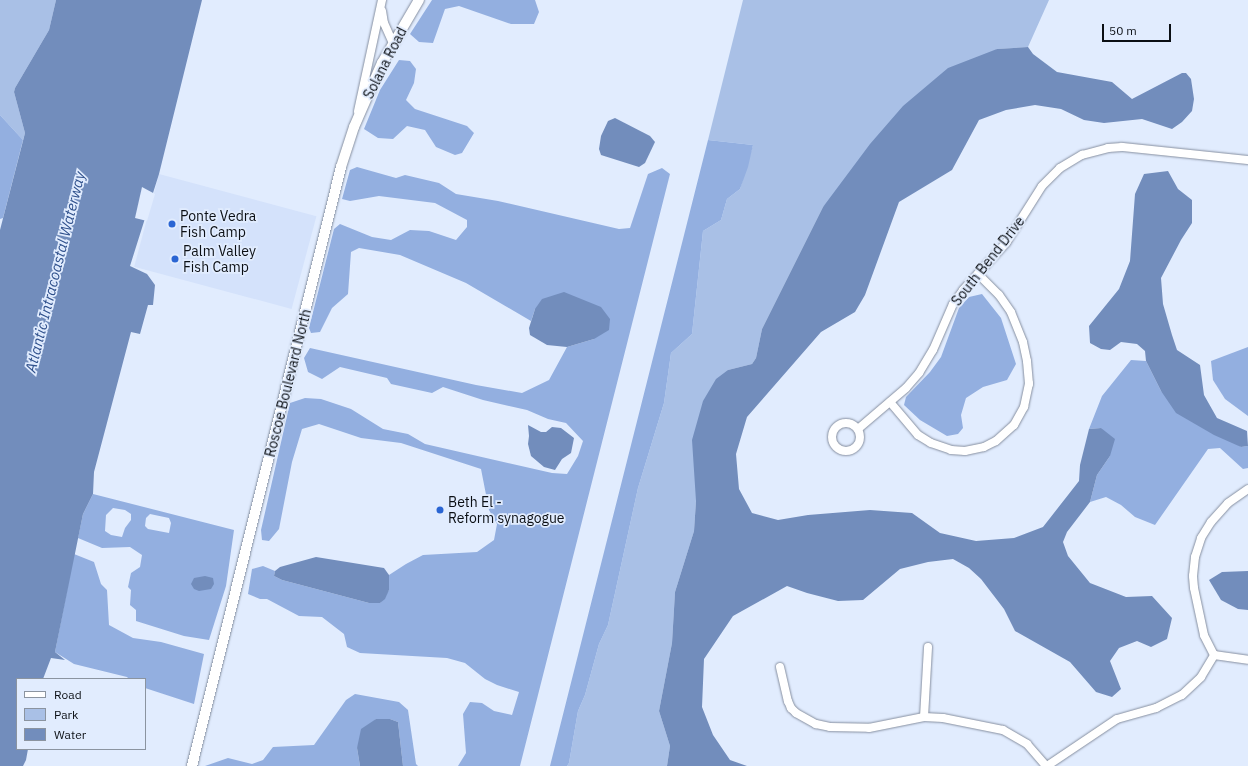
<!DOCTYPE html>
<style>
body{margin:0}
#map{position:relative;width:1248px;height:766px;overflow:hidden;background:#e1ecfe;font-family:"IBM Plex Sans",sans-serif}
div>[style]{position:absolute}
.built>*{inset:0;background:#d4e2fb;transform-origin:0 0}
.green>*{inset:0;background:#a9c0e6}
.forest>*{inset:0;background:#93afe0}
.water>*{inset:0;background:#728dbc}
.pier>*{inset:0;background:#e1ecfe}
.roads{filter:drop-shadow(0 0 1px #868fa0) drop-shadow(0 0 1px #868fa0)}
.minor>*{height:8px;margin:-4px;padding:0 4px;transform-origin:4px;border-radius:4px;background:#fff}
.minor>.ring{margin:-4px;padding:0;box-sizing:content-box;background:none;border:8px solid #fff;border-radius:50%}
.tertiary>*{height:10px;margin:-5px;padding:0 5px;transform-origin:5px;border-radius:5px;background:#fff}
.dots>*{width:11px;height:11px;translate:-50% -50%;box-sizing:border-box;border:2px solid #e1ecfe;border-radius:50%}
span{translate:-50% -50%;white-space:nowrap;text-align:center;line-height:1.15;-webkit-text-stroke:3.5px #e1ecfe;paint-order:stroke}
.street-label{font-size:14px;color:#0b0f14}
.poi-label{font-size:14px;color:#0b0f14}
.left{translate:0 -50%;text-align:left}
.water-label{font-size:15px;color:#2f508c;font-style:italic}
.legend{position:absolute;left:16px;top:678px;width:130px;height:72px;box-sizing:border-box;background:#e1ecfe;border:1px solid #8b94a0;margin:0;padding:5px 7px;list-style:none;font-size:12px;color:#0b0f14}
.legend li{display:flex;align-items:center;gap:8px;height:20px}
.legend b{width:20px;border:1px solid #8b94a0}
.scale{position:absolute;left:1102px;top:24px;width:69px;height:18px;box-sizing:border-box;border:2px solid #0b0f14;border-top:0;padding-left:5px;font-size:12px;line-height:14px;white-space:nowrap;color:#0b0f14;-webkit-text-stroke:3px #e1ecfe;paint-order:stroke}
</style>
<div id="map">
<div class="built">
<div style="left:159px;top:174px;width:163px;height:96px;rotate:15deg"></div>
</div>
<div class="green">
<div style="clip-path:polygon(0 0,56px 0,49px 30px,15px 88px,14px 92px,25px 133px,23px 140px,0 115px)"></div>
<div style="clip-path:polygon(743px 0,1049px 0,1028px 47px,997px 49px,823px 207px,762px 329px,756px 358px,752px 364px,728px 370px,696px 501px,694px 531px,675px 592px,672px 643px,659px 711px,670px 746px,667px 766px,567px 766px,569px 763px,578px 711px,585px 695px,599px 644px,608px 625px,638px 488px,664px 403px,671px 353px,692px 334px,703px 231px,721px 220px,727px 199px,740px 189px,753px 145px,708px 140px)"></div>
</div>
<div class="forest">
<div style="clip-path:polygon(432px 0,535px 0,539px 12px,534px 24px,511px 24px,459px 6px,445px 9px,433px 43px,419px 42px,410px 34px)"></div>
<div style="clip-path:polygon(399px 60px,410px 61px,416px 69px,414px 83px,406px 100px,415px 109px,467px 126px,474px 133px,462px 153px,455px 155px,436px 147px,425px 130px,407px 126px,393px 139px,378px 138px,364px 129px,380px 90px)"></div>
<div style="clip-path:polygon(0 115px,23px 140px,3px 218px,0 219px)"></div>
<div style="clip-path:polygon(708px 140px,753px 145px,748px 167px,740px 189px,727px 199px,721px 220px,703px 231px,692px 334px,671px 353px,664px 403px,638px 488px,608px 625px,599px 644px,585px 695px,578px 711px,569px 763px,567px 766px,550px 766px)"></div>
<div style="clip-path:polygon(357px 167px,396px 178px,405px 175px,439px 183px,456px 194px,498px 201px,619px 229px,630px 228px,648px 174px,662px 168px,670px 174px,520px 766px,458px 766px,466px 753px,463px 714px,470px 702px,482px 703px,494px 711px,512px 715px,519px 692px,497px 685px,485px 679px,465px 663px,447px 658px,360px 653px,347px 647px,344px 634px,322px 617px,299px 616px,267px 599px,260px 599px,248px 594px,252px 569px,263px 566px,275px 571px,274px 576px,282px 580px,369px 603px,380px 603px,389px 590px,389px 575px,406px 564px,423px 555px,477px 552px,494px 540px,497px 524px,489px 510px,481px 469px,401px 443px,361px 438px,319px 424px,302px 429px,292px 462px,279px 529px,269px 541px,262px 540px,261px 530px,290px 403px,305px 398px,321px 399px,351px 409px,383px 429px,408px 434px,425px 444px,552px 473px,567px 474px,578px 456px,583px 441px,566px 423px,548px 419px,527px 410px,483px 400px,443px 387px,432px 393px,391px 384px,387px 378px,340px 367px,322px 379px,308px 372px,304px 358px,310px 348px,476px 385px,522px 393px,549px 380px,567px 347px,594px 339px,535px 309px,531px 321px,466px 283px,400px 255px,359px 248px,351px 252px,348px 294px,332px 308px,320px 332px,311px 333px,309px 328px,334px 229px,340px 224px,372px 237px,391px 240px,410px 230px,429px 231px,456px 240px,467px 227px,467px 220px,435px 203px,379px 196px,350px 201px,342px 199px,350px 170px)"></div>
<div style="clip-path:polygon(982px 294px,1001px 318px,1016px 364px,1007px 380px,983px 387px,966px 398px,961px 415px,963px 428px,958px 434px,947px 436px,920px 420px,904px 405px,906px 397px,930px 372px,941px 357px,959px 308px,969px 297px)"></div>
<div style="clip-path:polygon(1248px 347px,1248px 416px,1225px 399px,1213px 380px,1211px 361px)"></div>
<div style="clip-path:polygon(1131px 360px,1146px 361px,1161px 391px,1241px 447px,1248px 446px,1248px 468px,1243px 469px,1220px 448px,1208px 449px,1155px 525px,1135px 517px,1121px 505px,1106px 497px,1090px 502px,1097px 475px,1110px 456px,1101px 428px,1089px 429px,1102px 396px)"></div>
<div style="clip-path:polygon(evenodd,93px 494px,234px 530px,226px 586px,209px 640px,184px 636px,136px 621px,136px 610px,130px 605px,131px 590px,128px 587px,131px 573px,140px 567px,142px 555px,130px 547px,102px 548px,78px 538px,83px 514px,93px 494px,113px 508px,125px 510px,131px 514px,131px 520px,125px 528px,122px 537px,111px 535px,105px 531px,106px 515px,113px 508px,93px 494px,150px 514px,169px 518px,171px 523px,169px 533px,148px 529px,145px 526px,146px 518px,150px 514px)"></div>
<div style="clip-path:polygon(74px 554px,94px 562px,101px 584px,107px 590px,109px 625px,133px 638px,161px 642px,204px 654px,194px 704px,145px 688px,145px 679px,129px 679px,127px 677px,74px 664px,55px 652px)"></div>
<div style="clip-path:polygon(355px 694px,399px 702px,408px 710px,416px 764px,418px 766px,403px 766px,398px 722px,390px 719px,376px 719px,357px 748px,360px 766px,205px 766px,228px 758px,252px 764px,263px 760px,273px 747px,314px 745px,346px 700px)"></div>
</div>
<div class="water">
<div style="clip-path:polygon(56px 0,202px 0,159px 174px,130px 266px,147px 274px,155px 285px,153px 305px,148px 305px,140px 334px,131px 332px,94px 472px,93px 494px,83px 514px,55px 652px,65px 660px,51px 658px,43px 679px,17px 679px,17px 749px,28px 749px,26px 760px,23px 766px,0 766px,0 230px,25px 133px,14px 92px,15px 88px,49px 30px)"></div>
<div style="clip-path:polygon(1028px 47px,1033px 54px,1057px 72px,1112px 82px,1132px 99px,1182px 73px,1186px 73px,1191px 79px,1194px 99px,1192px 111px,1182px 122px,1172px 129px,1142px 119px,1104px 123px,1084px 120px,1061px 109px,1035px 105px,1006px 110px,979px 120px,952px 170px,899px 202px,865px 295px,855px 312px,821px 332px,747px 417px,736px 454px,739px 489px,752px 513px,778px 520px,808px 515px,870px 510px,912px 513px,940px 533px,976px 541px,1014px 538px,1043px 527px,1079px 481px,1080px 465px,1089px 429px,1101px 428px,1115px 439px,1110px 456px,1097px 475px,1090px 502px,1067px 532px,1063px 542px,1068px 556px,1090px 583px,1126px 597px,1152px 596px,1172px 618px,1167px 639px,1151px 647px,1137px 641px,1119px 648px,1110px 661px,1121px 689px,1112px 697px,1096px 692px,1070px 662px,1015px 631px,1004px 609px,981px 579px,969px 568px,953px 559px,928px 562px,900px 569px,863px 600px,838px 601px,807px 593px,787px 586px,733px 616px,704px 659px,702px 707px,713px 735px,730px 760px,747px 766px,667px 766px,670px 746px,659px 711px,672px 643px,675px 592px,694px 531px,696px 501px,692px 440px,703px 401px,716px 379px,728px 370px,752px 364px,756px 358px,762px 329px,823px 207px,870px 144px,903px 106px,948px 68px,997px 49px)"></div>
<div style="clip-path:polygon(615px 118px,650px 136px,655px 142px,645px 163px,639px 167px,601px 155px,599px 149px,601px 136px,608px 121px)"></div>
<div style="clip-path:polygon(1168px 171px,1178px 189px,1192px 200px,1192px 223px,1181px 240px,1161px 278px,1163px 304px,1172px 335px,1177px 350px,1200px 365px,1204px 395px,1217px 418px,1247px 431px,1248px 446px,1241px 447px,1214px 435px,1176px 413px,1161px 391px,1146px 361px,1145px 351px,1137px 344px,1121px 342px,1110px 350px,1101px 349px,1090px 343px,1089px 326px,1119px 289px,1130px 261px,1135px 194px,1144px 174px)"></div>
<div style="clip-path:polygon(564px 292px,601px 307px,610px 319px,609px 330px,594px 339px,567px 347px,547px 345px,530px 335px,529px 328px,535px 309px,542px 299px)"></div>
<div style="clip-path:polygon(528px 425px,541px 432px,546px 432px,552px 427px,561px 428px,574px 438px,571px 453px,562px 459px,555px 470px,544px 467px,531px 456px,528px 444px,529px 436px)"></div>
<div style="clip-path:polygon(316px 557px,384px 568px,389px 575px,389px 590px,385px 599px,380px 603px,369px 603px,282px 580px,274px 576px,275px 571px,280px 567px)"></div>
<div style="clip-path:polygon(1248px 571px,1248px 610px,1238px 609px,1221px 600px,1209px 580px,1222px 572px)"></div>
<div style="clip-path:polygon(205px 576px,213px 578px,214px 584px,211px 589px,199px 591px,194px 589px,191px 584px,194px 578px)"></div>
<div style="clip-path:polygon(376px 719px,390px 719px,398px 722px,403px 766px,360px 766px,357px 748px,361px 729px)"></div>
</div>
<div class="pier">
<div style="clip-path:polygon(142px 187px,155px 194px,147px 221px,135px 218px)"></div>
</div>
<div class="roads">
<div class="minor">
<div style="left:382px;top:11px;width:12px;rotate:81deg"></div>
<div style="left:384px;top:23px;width:22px;rotate:66deg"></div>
<div style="left:358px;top:111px;width:114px;rotate:-77.8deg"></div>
<div style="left:890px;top:402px;width:43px;rotate:49.7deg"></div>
<div style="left:918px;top:435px;width:15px;rotate:32deg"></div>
<div style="left:931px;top:443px;width:21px;rotate:19deg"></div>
<div style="left:951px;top:450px;width:14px;rotate:4deg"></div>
<div style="left:965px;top:451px;width:19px;rotate:-12deg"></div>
<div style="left:984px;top:447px;width:13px;rotate:-27deg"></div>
<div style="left:996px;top:441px;width:24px;rotate:-42deg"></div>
<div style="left:1014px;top:425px;width:21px;rotate:-61deg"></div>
<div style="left:1024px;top:407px;width:24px;rotate:-78deg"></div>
<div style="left:1029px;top:384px;width:23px;rotate:-95deg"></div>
<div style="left:1027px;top:361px;width:19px;rotate:-102deg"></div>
<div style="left:1023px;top:342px;width:32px;rotate:-112deg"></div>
<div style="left:1011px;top:312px;width:21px;rotate:-125deg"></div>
<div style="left:999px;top:295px;width:30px;rotate:-135deg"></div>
<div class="ring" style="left:832px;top:423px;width:20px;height:20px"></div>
<div style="left:858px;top:429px;width:63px;rotate:-40.5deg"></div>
<div style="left:906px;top:388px;width:20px;rotate:-49deg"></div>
<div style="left:919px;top:373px;width:27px;rotate:-59deg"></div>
<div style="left:933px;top:350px;width:50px;rotate:-66.5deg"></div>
<div style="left:953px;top:304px;width:17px;rotate:-54deg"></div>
<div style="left:963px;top:290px;width:64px;rotate:-47.5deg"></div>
<div style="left:1006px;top:243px;width:67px;rotate:-57.7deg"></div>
<div style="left:1042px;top:186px;width:25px;rotate:-45deg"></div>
<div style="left:1060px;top:168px;width:26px;rotate:-31deg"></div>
<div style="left:1082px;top:155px;width:27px;rotate:-15deg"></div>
<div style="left:1108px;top:148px;width:14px;rotate:-4deg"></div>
<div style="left:1122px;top:147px;width:127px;rotate:5.9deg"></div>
<div style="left:1214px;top:655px;width:22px;rotate:-117deg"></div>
<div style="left:1204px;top:635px;width:48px;rotate:-102deg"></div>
<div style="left:1194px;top:588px;width:12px;rotate:-95deg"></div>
<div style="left:1193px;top:576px;width:19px;rotate:-84deg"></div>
<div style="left:1195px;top:557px;width:20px;rotate:-72deg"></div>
<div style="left:1201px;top:538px;width:19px;rotate:-58deg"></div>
<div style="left:1211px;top:522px;width:25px;rotate:-48deg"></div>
<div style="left:1228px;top:503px;width:24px;rotate:-35deg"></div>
<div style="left:1214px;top:655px;width:34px;rotate:8deg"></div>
<div style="left:780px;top:667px;width:35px;rotate:77deg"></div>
<div style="left:788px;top:701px;width:8px;rotate:67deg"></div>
<div style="left:791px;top:708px;width:7px;rotate:45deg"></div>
<div style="left:796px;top:713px;width:23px;rotate:29deg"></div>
<div style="left:816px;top:724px;width:14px;rotate:12deg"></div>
<div style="left:830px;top:727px;width:39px;rotate:1deg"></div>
<div style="left:869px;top:728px;width:56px;rotate:-11.3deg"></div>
<div style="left:924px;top:717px;width:19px;rotate:3deg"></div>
<div style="left:943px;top:718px;width:61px;rotate:11.3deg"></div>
<div style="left:1003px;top:730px;width:28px;rotate:30deg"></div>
<div style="left:1027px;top:744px;width:29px;rotate:49deg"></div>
<div style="left:924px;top:717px;width:70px;rotate:-86.7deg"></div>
<div style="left:1047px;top:766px;width:84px;rotate:-33.9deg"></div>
<div style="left:1117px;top:719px;width:41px;rotate:-15.8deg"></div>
<div style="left:1156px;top:708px;width:29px;rotate:-27deg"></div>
<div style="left:1182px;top:695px;width:26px;rotate:-43deg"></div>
<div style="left:1201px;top:677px;width:26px;rotate:-59deg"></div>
</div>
<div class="tertiary">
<div style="left:192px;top:766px;width:617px;rotate:-76.03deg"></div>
<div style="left:341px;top:167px;width:42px;rotate:-72deg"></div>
<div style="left:354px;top:127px;width:70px;rotate:-66.4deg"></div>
<div style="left:382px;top:63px;width:73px;rotate:-59.6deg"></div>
</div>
</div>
<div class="dots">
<div style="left:172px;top:224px;background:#2a65d3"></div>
<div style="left:175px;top:259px;background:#2a65d3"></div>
<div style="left:440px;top:510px;background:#2a65d3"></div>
</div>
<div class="street-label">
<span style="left:385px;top:63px;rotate:-63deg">Solana Road</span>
<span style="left:988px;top:261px;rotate:-52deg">South Bend Drive</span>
<span style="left:288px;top:383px;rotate:-76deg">Roscoe Boulevard North</span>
</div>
<div class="poi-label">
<span class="left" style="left:180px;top:224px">Ponte Vedra<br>Fish Camp</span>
<span class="left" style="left:183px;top:259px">Palm Valley<br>Fish Camp</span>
<span class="left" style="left:448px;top:510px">Beth El -<br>Reform synagogue</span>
</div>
<div class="water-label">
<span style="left:55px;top:272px;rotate:-76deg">Atlantic Intracoastal Waterway</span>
</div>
<ul class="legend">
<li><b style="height:5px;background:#fff"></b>Road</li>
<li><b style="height:11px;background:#a9c0e6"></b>Park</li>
<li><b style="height:11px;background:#728dbc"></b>Water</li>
</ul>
<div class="scale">50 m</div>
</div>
